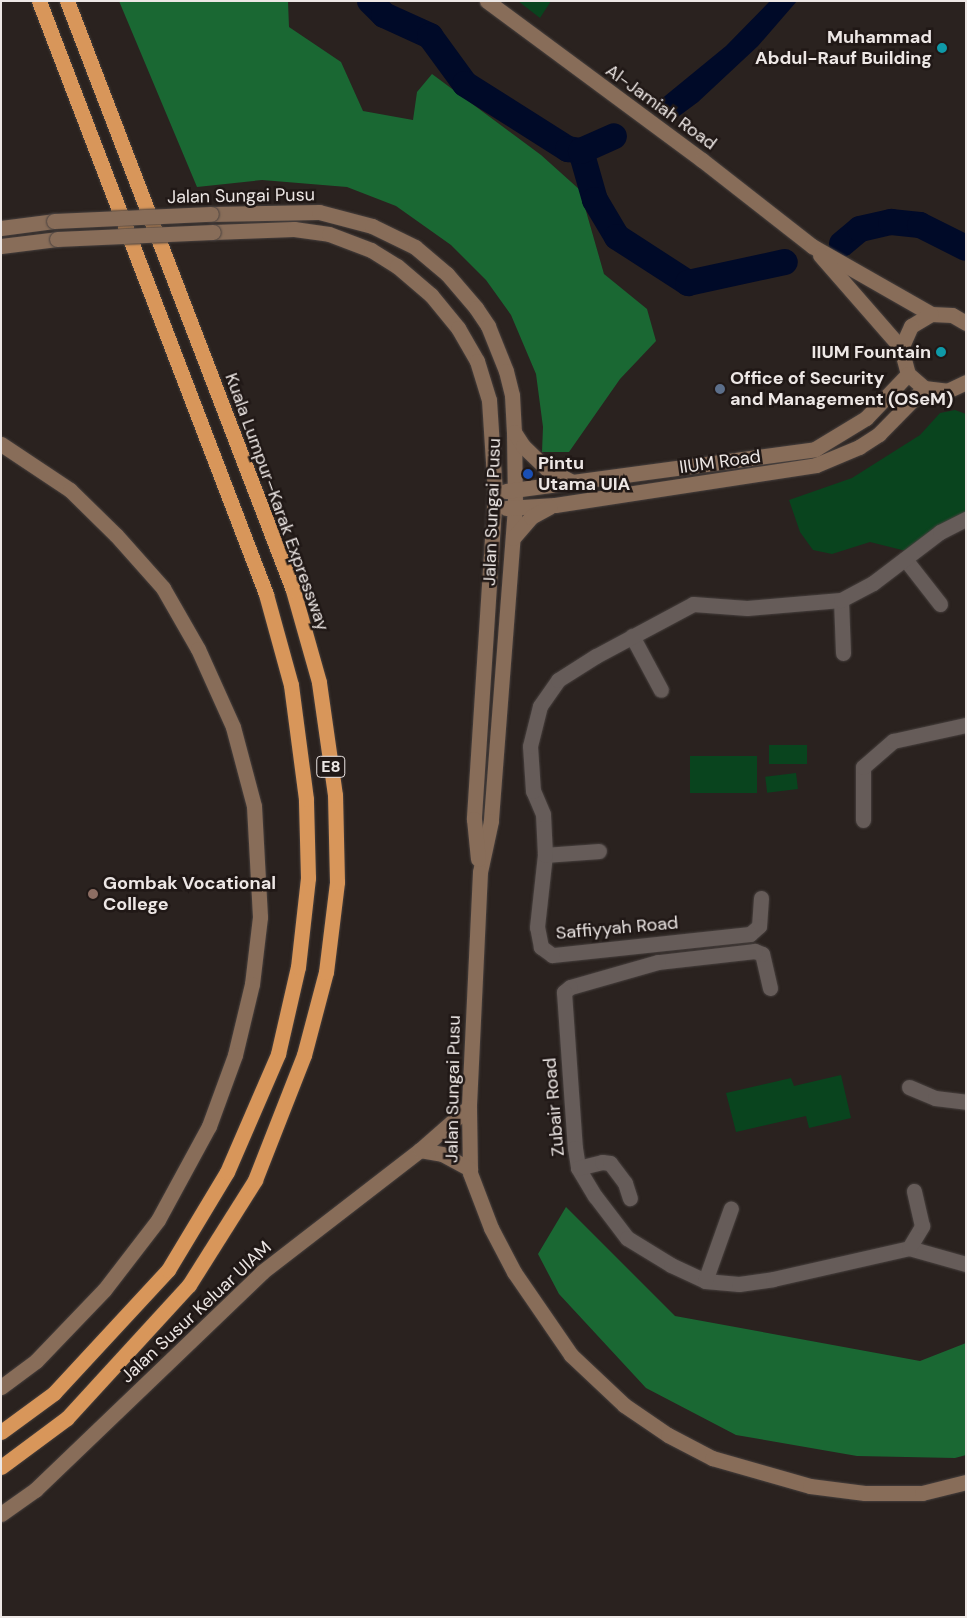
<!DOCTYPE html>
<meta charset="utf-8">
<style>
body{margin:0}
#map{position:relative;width:967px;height:1618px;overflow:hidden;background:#2a221f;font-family:"DM Sans",sans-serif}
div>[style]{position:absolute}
.green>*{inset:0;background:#09441e;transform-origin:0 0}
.forest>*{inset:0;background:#1a6833}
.water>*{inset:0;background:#000a28}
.river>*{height:26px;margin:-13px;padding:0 13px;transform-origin:13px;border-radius:13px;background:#000a28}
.roads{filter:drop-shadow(0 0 1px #47403e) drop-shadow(0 0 1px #47403e)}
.street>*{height:15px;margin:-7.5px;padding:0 7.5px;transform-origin:7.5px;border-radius:7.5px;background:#665c59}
.secondary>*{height:15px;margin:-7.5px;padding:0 7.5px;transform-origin:7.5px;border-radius:7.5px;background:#886d59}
.highway>*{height:15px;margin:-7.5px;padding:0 7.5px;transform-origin:7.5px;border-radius:7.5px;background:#d8965a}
.bridges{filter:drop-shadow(0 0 1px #47403e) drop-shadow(0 0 1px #47403e)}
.secondary-bridge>*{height:15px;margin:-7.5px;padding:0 7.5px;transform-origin:7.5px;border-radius:7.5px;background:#886d59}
.dots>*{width:14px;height:14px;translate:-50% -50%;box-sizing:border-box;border:2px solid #201816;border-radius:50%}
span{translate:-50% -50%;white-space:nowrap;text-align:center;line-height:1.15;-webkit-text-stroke:5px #201816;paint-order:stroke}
.shield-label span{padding:1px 4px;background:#201816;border:1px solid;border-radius:4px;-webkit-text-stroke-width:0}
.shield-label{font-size:16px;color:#ede7e5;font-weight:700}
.poi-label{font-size:18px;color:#ede7e5;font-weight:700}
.right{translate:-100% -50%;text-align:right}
.left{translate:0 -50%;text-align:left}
.street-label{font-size:18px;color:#ede7e5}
.frame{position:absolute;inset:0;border:2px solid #ede7e5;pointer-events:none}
</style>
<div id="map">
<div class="green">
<div style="clip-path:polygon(518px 1px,551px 1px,540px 18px)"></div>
<div style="clip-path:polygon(955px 410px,966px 414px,966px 516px,906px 551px,870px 542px,832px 554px,813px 550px,800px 532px,789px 500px,852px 478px,920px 435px,940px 413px)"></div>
<div style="left:769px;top:745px;width:38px;height:19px"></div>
<div style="left:690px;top:756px;width:67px;height:37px"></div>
<div style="left:796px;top:773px;width:16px;height:31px;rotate:83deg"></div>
<div style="clip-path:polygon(841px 1075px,851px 1118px,809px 1128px,806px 1116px,736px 1132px,726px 1093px,791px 1078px,794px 1086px)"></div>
</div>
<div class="forest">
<div style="clip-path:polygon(119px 1px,288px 1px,289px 27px,341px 62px,363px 111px,413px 120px,417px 92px,432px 74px,541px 155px,580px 190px,604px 274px,647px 309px,656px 341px,620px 379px,569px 452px,542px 452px,543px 427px,536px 374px,511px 315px,486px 280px,451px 245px,396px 206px,347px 187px,262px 180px,197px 187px)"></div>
<div style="clip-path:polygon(566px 1207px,675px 1316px,920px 1361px,966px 1343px,966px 1455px,955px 1458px,857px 1456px,736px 1435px,646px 1388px,559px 1294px,538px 1254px)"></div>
</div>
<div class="water">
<div style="clip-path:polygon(770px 1px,797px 1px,758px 46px,698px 102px,671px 122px,662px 114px,654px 105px,726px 46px)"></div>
</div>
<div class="river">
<div style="left:370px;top:1px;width:20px;rotate:45deg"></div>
<div style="left:384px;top:15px;width:51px;rotate:24.5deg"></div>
<div style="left:430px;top:36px;width:59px;rotate:53.9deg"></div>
<div style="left:465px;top:84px;width:122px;rotate:32.3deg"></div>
<div style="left:568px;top:149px;width:13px;rotate:9deg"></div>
<div style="left:581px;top:151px;width:51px;rotate:74.1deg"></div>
<div style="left:595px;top:200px;width:43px;rotate:59.3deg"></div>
<div style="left:617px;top:237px;width:85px;rotate:32.9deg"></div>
<div style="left:688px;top:283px;width:99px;rotate:-12.2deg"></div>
<div style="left:581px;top:151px;width:36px;rotate:-24deg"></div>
<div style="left:842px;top:244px;width:23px;rotate:-40deg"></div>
<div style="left:860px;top:229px;width:32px;rotate:-13deg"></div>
<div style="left:891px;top:222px;width:29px;rotate:6deg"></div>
<div style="left:920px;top:225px;width:51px;rotate:26.6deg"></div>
</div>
<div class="roads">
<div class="street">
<div style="left:905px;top:559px;width:57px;rotate:52.1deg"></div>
<div style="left:841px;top:600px;width:53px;rotate:87.8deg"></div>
<div style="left:632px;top:636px;width:61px;rotate:61.8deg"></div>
<div style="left:863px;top:820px;width:53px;rotate:-90deg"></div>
<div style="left:863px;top:767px;width:40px;rotate:-41deg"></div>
<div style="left:893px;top:741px;width:75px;rotate:-12.4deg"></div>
<div style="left:545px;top:855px;width:54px;rotate:-4.2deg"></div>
<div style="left:761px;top:898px;width:28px;rotate:94deg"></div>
<div style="left:759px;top:926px;width:12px;rotate:138deg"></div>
<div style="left:750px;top:934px;width:199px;rotate:173.9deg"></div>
<div style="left:552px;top:955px;width:14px;rotate:-144deg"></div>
<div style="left:541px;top:947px;width:20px;rotate:-101deg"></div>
<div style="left:537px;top:927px;width:72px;rotate:-83.7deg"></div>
<div style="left:545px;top:855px;width:41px;rotate:-92.8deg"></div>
<div style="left:543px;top:814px;width:25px;rotate:-113deg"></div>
<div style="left:533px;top:791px;width:45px;rotate:-93.8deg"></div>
<div style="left:530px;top:746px;width:41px;rotate:-76deg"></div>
<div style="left:540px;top:706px;width:32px;rotate:-55deg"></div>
<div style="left:558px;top:680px;width:45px;rotate:-32.3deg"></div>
<div style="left:596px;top:656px;width:110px;rotate:-28.2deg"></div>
<div style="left:693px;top:604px;width:54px;rotate:4.2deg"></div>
<div style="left:747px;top:608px;width:94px;rotate:-4.9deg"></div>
<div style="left:841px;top:600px;width:36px;rotate:-28deg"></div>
<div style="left:873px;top:583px;width:84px;rotate:-37.3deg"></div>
<div style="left:940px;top:532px;width:29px;rotate:-27deg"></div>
<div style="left:770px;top:988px;width:35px;rotate:-103deg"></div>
<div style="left:762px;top:954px;width:8px;rotate:-157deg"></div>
<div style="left:755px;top:951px;width:98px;rotate:173.5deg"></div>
<div style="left:658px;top:962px;width:91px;rotate:164.1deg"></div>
<div style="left:570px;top:987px;width:8px;rotate:140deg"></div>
<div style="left:564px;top:992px;width:156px;rotate:86deg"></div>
<div style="left:575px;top:1148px;width:20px;rotate:81deg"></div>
<div style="left:578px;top:1168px;width:33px;rotate:59deg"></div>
<div style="left:595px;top:1196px;width:53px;rotate:52.7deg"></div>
<div style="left:627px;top:1238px;width:52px;rotate:31.5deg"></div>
<div style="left:671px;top:1265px;width:38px;rotate:25deg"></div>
<div style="left:705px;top:1281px;width:34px;rotate:5deg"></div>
<div style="left:739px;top:1284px;width:34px;rotate:-8deg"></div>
<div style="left:773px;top:1279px;width:139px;rotate:-12.8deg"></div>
<div style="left:909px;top:1248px;width:59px;rotate:15.7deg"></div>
<div style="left:909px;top:1087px;width:28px;rotate:23deg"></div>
<div style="left:935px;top:1098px;width:31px;rotate:7deg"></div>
<div style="left:578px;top:1168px;width:25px;rotate:-14deg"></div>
<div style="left:602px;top:1162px;width:8px;rotate:7deg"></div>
<div style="left:610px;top:1163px;width:25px;rotate:53deg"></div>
<div style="left:625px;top:1183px;width:16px;rotate:72deg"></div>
<div style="left:909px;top:1248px;width:26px;rotate:-59deg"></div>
<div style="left:922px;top:1226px;width:36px;rotate:-103deg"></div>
<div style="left:705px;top:1281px;width:77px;rotate:-70.4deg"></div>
</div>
<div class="secondary">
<div style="left:487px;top:1px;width:267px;rotate:36.5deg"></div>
<div style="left:702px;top:160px;width:140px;rotate:38deg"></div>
<div style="left:812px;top:246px;width:137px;rotate:29.7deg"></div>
<div style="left:211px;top:214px;width:108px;rotate:-1.1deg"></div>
<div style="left:319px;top:212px;width:55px;rotate:14.8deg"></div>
<div style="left:372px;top:226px;width:48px;rotate:26deg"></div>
<div style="left:415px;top:247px;width:42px;rotate:40.2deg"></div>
<div style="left:447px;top:274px;width:45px;rotate:49.5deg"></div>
<div style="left:476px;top:308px;width:22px;rotate:56deg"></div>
<div style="left:488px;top:326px;width:48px;rotate:68.2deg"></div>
<div style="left:506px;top:371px;width:25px;rotate:76deg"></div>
<div style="left:512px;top:395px;width:37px;rotate:87deg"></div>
<div style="left:514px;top:432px;width:75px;rotate:89.2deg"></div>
<div style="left:515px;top:507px;width:315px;rotate:94.4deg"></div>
<div style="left:491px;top:821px;width:52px;rotate:102.2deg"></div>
<div style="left:480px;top:872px;width:235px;rotate:92.7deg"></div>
<div style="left:469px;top:1107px;width:66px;rotate:89.1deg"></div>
<div style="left:470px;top:1173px;width:59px;rotate:69.1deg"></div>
<div style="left:491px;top:1228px;width:50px;rotate:62.4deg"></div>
<div style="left:514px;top:1272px;width:101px;rotate:55.5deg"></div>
<div style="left:571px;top:1355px;width:73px;rotate:43.3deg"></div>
<div style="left:624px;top:1405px;width:53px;rotate:34.3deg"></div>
<div style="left:668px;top:1435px;width:50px;rotate:27.6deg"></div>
<div style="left:712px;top:1458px;width:102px;rotate:15.9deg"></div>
<div style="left:810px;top:1486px;width:55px;rotate:7.3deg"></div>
<div style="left:865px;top:1493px;width:57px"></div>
<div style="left:922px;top:1493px;width:45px;rotate:-14deg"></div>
<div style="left:1px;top:228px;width:53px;rotate:-7.5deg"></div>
<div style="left:213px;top:232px;width:81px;rotate:-2.1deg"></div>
<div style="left:294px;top:229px;width:35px;rotate:8deg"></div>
<div style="left:329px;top:234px;width:45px;rotate:20.9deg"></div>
<div style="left:371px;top:250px;width:31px;rotate:32deg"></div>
<div style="left:397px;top:266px;width:45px;rotate:40.5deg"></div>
<div style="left:431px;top:295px;width:43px;rotate:50.7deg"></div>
<div style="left:458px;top:328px;width:38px;rotate:60deg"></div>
<div style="left:477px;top:361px;width:41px;rotate:72.9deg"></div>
<div style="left:489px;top:400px;width:92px;rotate:86.3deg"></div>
<div style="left:495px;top:492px;width:328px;rotate:93.7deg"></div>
<div style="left:474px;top:819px;width:40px;rotate:84.3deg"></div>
<div style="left:1px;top:246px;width:56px;rotate:-7.1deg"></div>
<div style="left:820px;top:255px;width:123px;rotate:48.9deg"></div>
<div style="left:966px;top:323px;width:16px;rotate:-150deg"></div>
<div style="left:952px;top:315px;width:21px;rotate:-177deg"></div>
<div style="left:931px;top:314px;width:23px;rotate:149deg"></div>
<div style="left:911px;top:326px;width:24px;rotate:114deg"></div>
<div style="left:901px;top:348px;width:27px;rotate:75deg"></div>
<div style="left:908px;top:374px;width:21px;rotate:41deg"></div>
<div style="left:924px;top:388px;width:23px;rotate:7deg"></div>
<div style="left:947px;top:391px;width:21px;rotate:-25deg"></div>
<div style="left:514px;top:432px;width:17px;rotate:57deg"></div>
<div style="left:523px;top:446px;width:33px;rotate:44deg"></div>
<div style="left:547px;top:469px;width:31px;rotate:27deg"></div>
<div style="left:1px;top:444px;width:83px;rotate:33.7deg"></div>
<div style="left:70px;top:490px;width:64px;rotate:44.4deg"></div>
<div style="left:116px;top:535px;width:71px;rotate:48.4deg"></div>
<div style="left:163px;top:588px;width:70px;rotate:60.2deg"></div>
<div style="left:198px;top:649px;width:85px;rotate:65.8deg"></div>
<div style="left:233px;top:727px;width:82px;rotate:75.1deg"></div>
<div style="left:254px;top:806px;width:111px;rotate:86.9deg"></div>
<div style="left:260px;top:917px;width:67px;rotate:96.8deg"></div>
<div style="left:252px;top:984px;width:73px;rotate:103.5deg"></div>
<div style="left:235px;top:1055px;width:76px;rotate:110.1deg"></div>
<div style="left:209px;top:1126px;width:107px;rotate:118.5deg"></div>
<div style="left:158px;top:1220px;width:88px;rotate:127.6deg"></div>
<div style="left:104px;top:1290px;width:98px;rotate:133.8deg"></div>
<div style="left:36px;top:1361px;width:44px;rotate:143.4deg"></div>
<div style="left:506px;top:491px;width:312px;rotate:-7.7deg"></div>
<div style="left:815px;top:449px;width:60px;rotate:-31.3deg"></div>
<div style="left:866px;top:418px;width:61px;rotate:-46.3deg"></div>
<div style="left:506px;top:508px;width:49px;rotate:-3.5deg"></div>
<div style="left:555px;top:505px;width:264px;rotate:-8.7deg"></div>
<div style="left:816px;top:465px;width:47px;rotate:-22.7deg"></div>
<div style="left:859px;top:447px;width:24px;rotate:-33deg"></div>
<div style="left:879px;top:434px;width:64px;rotate:-45.6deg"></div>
<div style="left:513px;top:538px;width:28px;rotate:-49deg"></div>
<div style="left:531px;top:517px;width:21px;rotate:-29deg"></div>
<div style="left:420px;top:1150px;width:22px;rotate:10deg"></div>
<div style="left:442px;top:1154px;width:32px;rotate:28deg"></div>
<div style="left:1px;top:1514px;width:42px;rotate:-35.2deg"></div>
<div style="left:35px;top:1490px;width:315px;rotate:-43.8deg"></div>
<div style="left:262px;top:1272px;width:200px;rotate:-37.7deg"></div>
<div style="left:420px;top:1150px;width:65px;rotate:-41.3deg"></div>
</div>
<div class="highway">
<div style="left:1px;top:1432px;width:66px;rotate:-36.3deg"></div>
<div style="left:54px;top:1393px;width:168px;rotate:-47.2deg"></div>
<div style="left:168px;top:1270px;width:114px;rotate:-59deg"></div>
<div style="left:227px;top:1172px;width:129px;rotate:-66.6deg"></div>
<div style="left:278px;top:1054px;width:89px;rotate:-77.1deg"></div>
<div style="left:298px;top:967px;width:90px;rotate:-83.6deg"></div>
<div style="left:308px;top:878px;width:79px;rotate:-91.5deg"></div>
<div style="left:306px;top:799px;width:115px;rotate:-97.5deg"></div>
<div style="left:291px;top:685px;width:94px;rotate:-105.4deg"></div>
<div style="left:266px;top:594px;width:635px;rotate:-110.95deg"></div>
<div style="left:1px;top:1467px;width:82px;rotate:-36.6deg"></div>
<div style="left:67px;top:1418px;width:180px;rotate:-47.5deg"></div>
<div style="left:189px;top:1285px;width:124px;rotate:-57.8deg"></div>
<div style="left:255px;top:1180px;width:134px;rotate:-68.6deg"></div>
<div style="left:304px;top:1055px;width:86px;rotate:-75.2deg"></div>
<div style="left:326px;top:972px;width:91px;rotate:-83deg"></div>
<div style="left:337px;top:882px;width:87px;rotate:-91.3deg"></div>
<div style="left:335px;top:795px;width:114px;rotate:-98.1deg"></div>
<div style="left:319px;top:682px;width:96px;rotate:-105.8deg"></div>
<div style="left:293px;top:590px;width:631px;rotate:-110.99deg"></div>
</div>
</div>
<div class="bridges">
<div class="secondary-bridge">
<div style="left:54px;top:221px;width:157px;rotate:-2.6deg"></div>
<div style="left:57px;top:239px;width:156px;rotate:-2.6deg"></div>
</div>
</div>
<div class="dots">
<div style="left:942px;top:48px;background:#0f9aa8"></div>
<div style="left:941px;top:352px;background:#0f9aa8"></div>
<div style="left:720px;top:389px;background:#5c6f8a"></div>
<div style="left:528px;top:474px;background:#1a4fb4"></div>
<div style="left:93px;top:894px;background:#8d6e63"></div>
</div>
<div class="shield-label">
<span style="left:331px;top:767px">E8</span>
</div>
<div class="poi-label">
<span class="right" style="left:932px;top:48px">Muhammad<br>Abdul-Rauf Building</span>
<span class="right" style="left:931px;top:352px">IIUM Fountain</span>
<span class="left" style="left:730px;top:389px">Office of Security<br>and Management (OSeM)</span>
<span class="left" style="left:538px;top:474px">Pintu<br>Utama UIA</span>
<span class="left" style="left:103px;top:894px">Gombak Vocational<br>College</span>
</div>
<div class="street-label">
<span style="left:661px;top:107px;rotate:36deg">Al-Jamiah Road</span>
<span style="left:241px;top:196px;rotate:-1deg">Jalan Sungai Pusu</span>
<span style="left:720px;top:462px;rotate:-8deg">IIUM Road</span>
<span style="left:277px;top:502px;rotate:70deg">Kuala Lumpur–Karak Expressway</span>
<span style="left:492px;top:512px;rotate:-88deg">Jalan Sungai Pusu</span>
<span style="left:617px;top:928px;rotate:-5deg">Saffiyyah Road</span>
<span style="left:453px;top:1089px;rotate:-89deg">Jalan Sungai Pusu</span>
<span style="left:554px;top:1107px;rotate:-95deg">Zubair Road</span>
<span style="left:196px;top:1312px;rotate:-43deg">Jalan Susur Keluar UIAM</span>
</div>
<div class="frame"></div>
</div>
